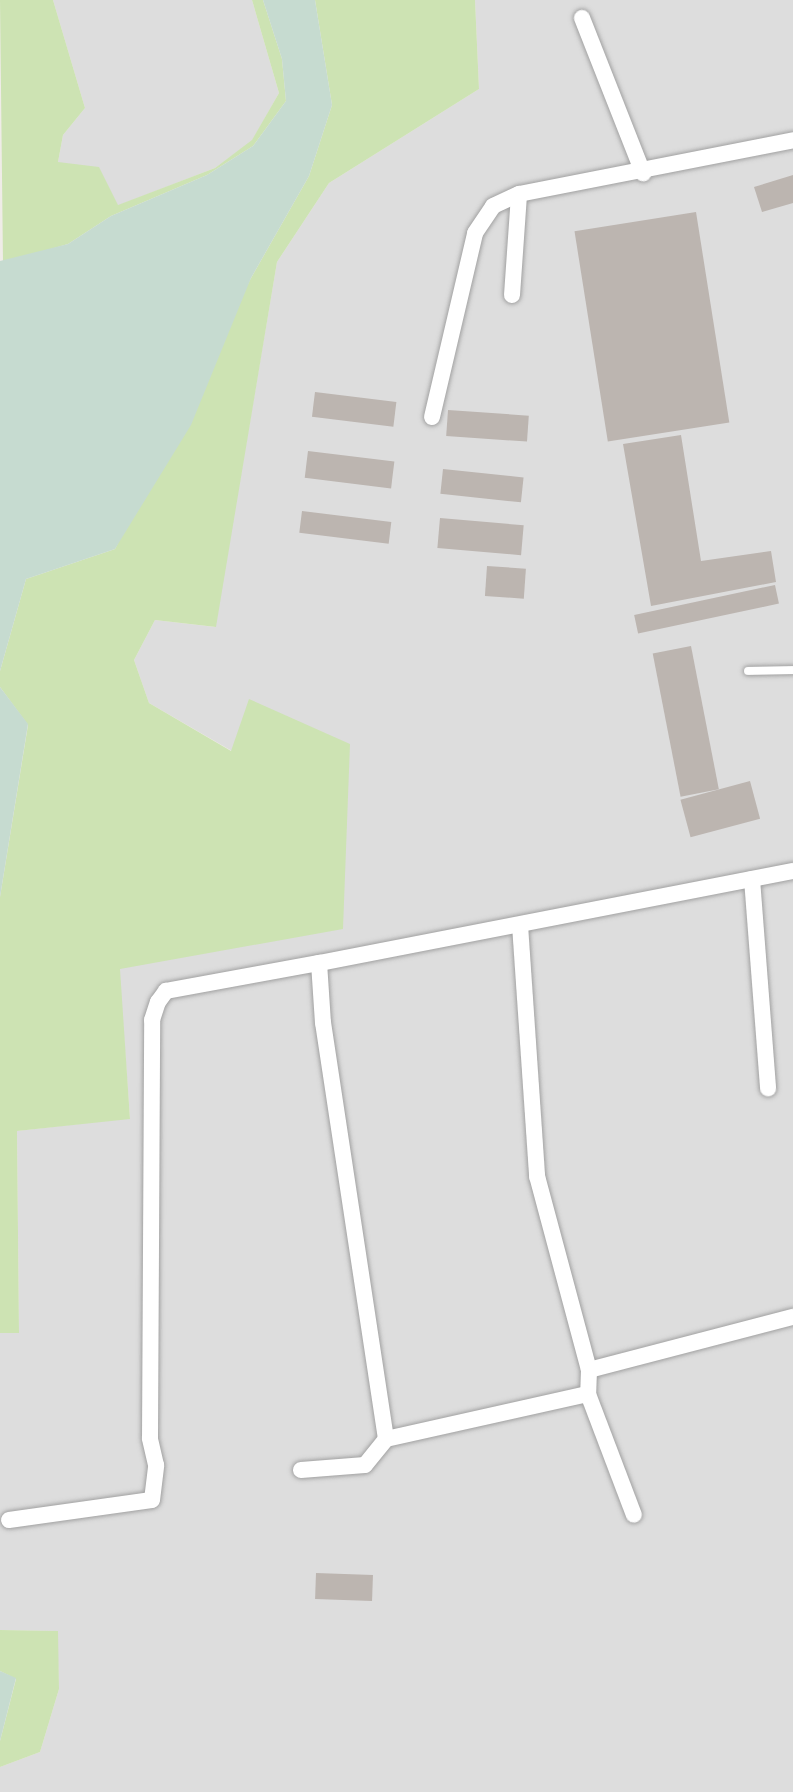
<!DOCTYPE html>
<style>
body{margin:0}
#map{position:relative;width:793px;height:1792px;overflow:hidden;background:#efece7;font-family:"Open Sans",sans-serif}
div>[style]{position:absolute}
.residential>*{inset:0;background:#ddd}
.grass>*{inset:0;background:#cde3b3}
.wetland>*{inset:0;background:#c6dbd0}
.building>*{inset:0;background:#bcb5b0;transform-origin:0 0}
.roads{filter:drop-shadow(0 0 2px #a1a1a1) drop-shadow(0 0 2px #a1a1a1)}
.lane>*{height:8px;margin:-4px;padding:0 4px;transform-origin:4px;border-radius:4px;background:#fff}
.street>*{height:16px;margin:-8px;padding:0 8px;transform-origin:8px;border-radius:8px;background:#fff}
span{translate:-50% -50%;white-space:nowrap;text-align:center;line-height:1.15;-webkit-text-stroke:7px #fff;paint-order:stroke}
</style>
<div id="map">
<div class="residential">
<div style="clip-path:polygon(53px 0,252px 0,279px 93px,252px 141px,215px 168px,117px 206px,58px 162px,63px 135px,85px 108px)"></div>
<div style="clip-path:polygon(475px 0,793px 0,793px 1792px,0 1792px,0 1767px,40px 1752px,59px 1689px,57px 1631px,0 1630px,0 1333px,19px 1332px,17px 1131px,130px 1118px,119px 969px,232px 751px,149px 703px,134px 660px,155px 620px,215px 627px,277px 262px,329px 183px,479px 89px)"></div>
</div>
<div class="grass">
<div style="clip-path:polygon(0 0,53px 0,85px 108px,63px 135px,58px 162px,99px 167px,118px 205px,215px 168px,252px 140px,279px 93px,252px 0,263px 0,282px 59px,286px 101px,253px 146px,207px 175px,111px 216px,68px 244px,3px 263px)"></div>
<div style="clip-path:polygon(315px 0,475px 0,479px 89px,329px 183px,277px 262px,216px 627px,155px 620px,134px 660px,149px 703px,231px 751px,249px 699px,350px 744px,343px 929px,120px 969px,130px 1119px,17px 1131px,19px 1333px,0 1333px,0 897px,28px 725px,0 687px,0 671px,26px 579px,115px 549px,251px 278px,309px 176px,332px 105px)"></div>
<div style="clip-path:polygon(0 1630px,58px 1631px,59px 1689px,40px 1752px,0 1767px,0 1741px,16px 1679px,0 1671px)"></div>
</div>
<div class="wetland">
<div style="clip-path:polygon(263px 0,315px 0,332px 105px,309px 176px,251px 278px,191px 425px,115px 549px,26px 579px,0 671px,0 261px,68px 244px,111px 216px,207px 175px,253px 146px,286px 101px,282px 59px)"></div>
<div style="clip-path:polygon(0 687px,28px 724px,0 897px)"></div>
<div style="clip-path:polygon(0 1671px,16px 1678px,0 1741px)"></div>
</div>
<div class="building">
<div style="clip-path:polygon(793px 175px,793px 203px,762px 212px,754px 187px)"></div>
<div style="left:696px;top:212px;width:213px;height:123px;rotate:81deg"></div>
<div style="left:315px;top:392px;width:82px;height:25px;rotate:7deg"></div>
<div style="left:448px;top:410px;width:81px;height:26px;rotate:4deg"></div>
<div style="clip-path:polygon(681px 435px,701px 561px,771px 551px,776px 582px,651px 606px,623px 444px)"></div>
<div style="left:308px;top:451px;width:87px;height:27px;rotate:7deg"></div>
<div style="left:443px;top:469px;width:81px;height:25px;rotate:6deg"></div>
<div style="left:302px;top:511px;width:90px;height:22px;rotate:7deg"></div>
<div style="left:440px;top:518px;width:84px;height:30px;rotate:5deg"></div>
<div style="left:487px;top:566px;width:39px;height:30px;rotate:4deg"></div>
<div style="left:775px;top:585px;width:19px;height:144px;rotate:78deg"></div>
<div style="left:691px;top:646px;width:146px;height:39px;rotate:79deg"></div>
<div style="left:750px;top:781px;width:39px;height:72px;rotate:75deg"></div>
<div style="left:316px;top:1573px;width:57px;height:26px;rotate:2deg"></div>
</div>
<div class="roads">
<div class="lane">
<div style="left:748px;top:671px;width:45px;rotate:-1.3deg"></div>
</div>
<div class="street">
<div style="left:582px;top:18px;width:167px;rotate:68.5deg"></div>
<div style="left:512px;top:295px;width:101px;rotate:-86deg"></div>
<div style="left:519px;top:194px;width:279px;rotate:-11.1deg"></div>
<div style="left:432px;top:417px;width:189px;rotate:-76.8deg"></div>
<div style="left:475px;top:233px;width:32px;rotate:-56deg"></div>
<div style="left:493px;top:206px;width:29px;rotate:-25deg"></div>
<div style="left:752px;top:879px;width:210px;rotate:85.6deg"></div>
<div style="left:520px;top:925px;width:252px;rotate:86.1deg"></div>
<div style="left:537px;top:1176px;width:201px;rotate:75deg"></div>
<div style="left:589px;top:1370px;width:24px;rotate:92deg"></div>
<div style="left:588px;top:1394px;width:129px;rotate:69.2deg"></div>
<div style="left:589px;top:1370px;width:211px;rotate:-14.6deg"></div>
<div style="left:386px;top:1439px;width:207px;rotate:-12.6deg"></div>
<div style="left:301px;top:1470px;width:64px;rotate:-4.5deg"></div>
<div style="left:365px;top:1465px;width:33px;rotate:-51deg"></div>
<div style="left:386px;top:1439px;width:421px;rotate:-98.6deg"></div>
<div style="left:323px;top:1023px;width:60px;rotate:-93.8deg"></div>
<div style="left:319px;top:963px;width:483px;rotate:-11deg"></div>
<div style="left:9px;top:1520px;width:144px;rotate:-8deg"></div>
<div style="left:152px;top:1500px;width:35px;rotate:-83deg"></div>
<div style="left:156px;top:1465px;width:28px;rotate:-103deg"></div>
<div style="left:150px;top:1438px;width:418px;rotate:-89.7deg"></div>
<div style="left:152px;top:1020px;width:19px;rotate:-72deg"></div>
<div style="left:158px;top:1002px;width:14px;rotate:-54deg"></div>
<div style="left:166px;top:991px;width:156px;rotate:-10.4deg"></div>
</div>
</div>
</div>
